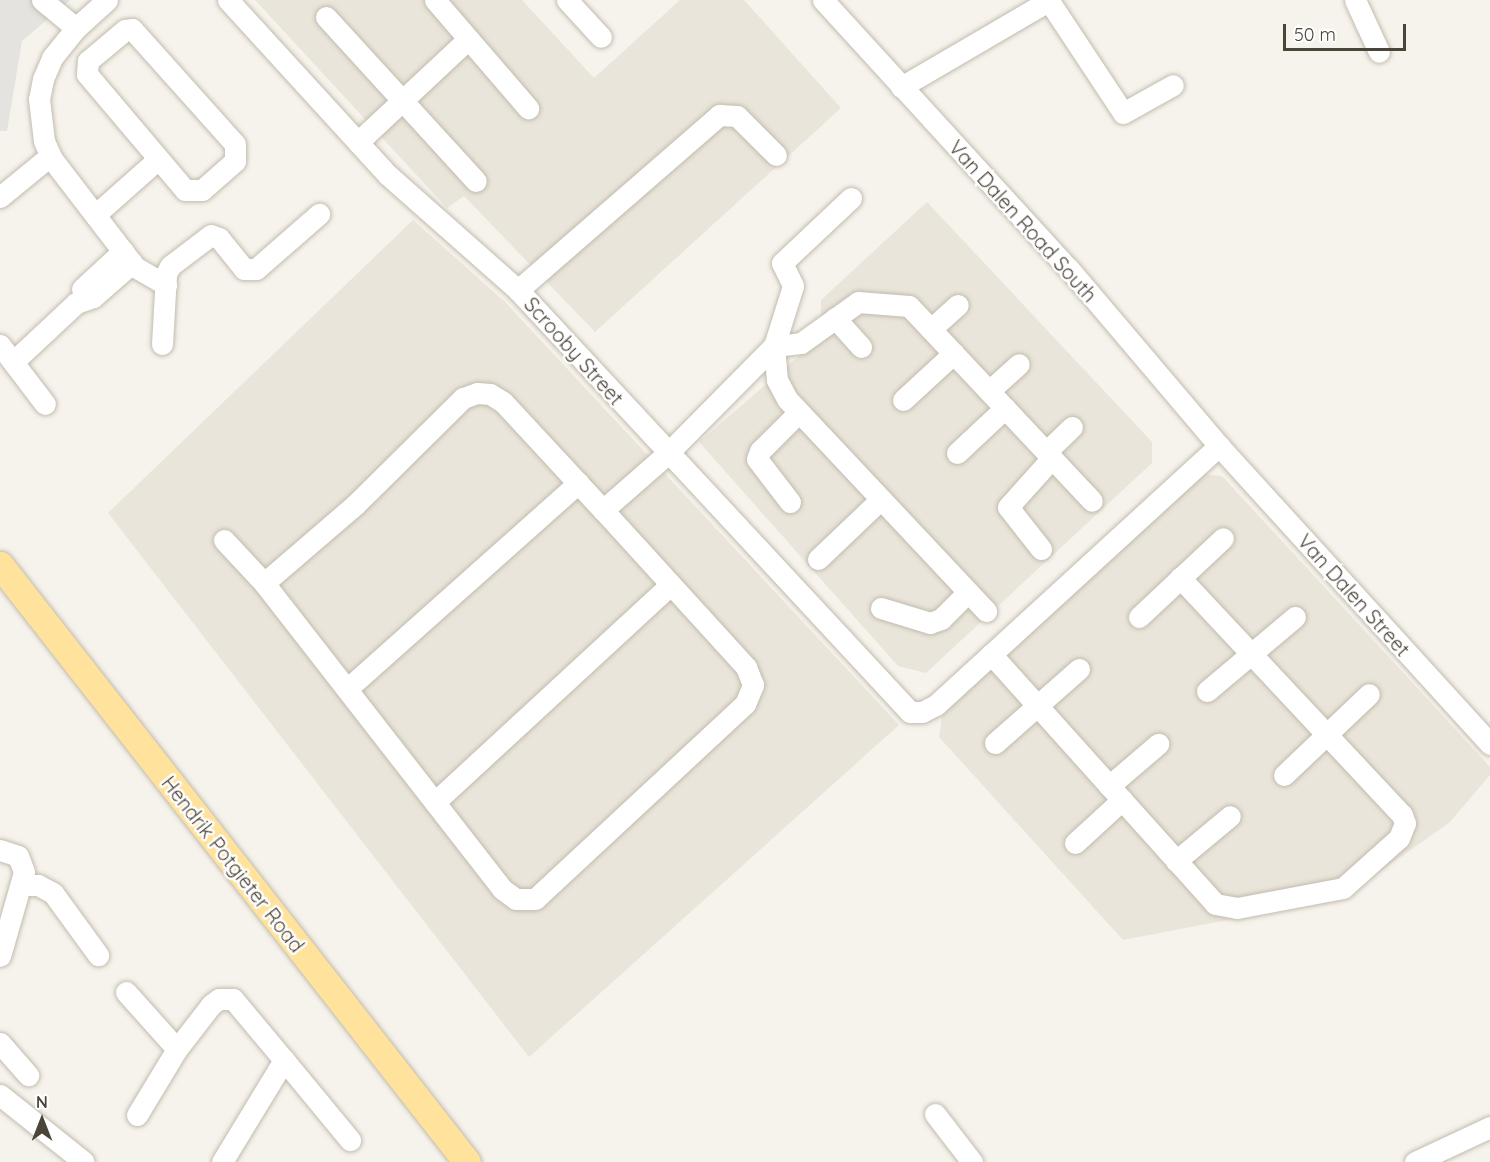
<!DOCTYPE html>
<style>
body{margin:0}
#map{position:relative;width:1490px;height:1162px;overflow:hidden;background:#f6f3ec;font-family:Quicksand,sans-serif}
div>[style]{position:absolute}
.residential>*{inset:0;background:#eae5da}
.parking>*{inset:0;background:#e5e3e0}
.roads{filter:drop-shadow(0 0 2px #c2bbae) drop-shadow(0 0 2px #c2bbae)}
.minor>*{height:21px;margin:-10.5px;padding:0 10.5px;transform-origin:10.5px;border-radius:10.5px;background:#fff}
.major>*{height:27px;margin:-13.5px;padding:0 13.5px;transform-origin:13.5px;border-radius:13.5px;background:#ffe39c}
span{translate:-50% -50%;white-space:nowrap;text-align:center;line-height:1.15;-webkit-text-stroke:5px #fff;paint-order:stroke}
.street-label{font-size:20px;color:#4b4439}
.north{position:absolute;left:12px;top:1090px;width:60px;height:60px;-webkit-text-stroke:4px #fff;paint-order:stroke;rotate:0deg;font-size:16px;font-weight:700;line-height:24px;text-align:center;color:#4b4439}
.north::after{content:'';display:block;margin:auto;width:21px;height:27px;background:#4b4439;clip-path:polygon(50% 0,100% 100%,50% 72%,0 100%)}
.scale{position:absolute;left:1283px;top:24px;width:123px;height:27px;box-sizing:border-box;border:3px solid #4b4439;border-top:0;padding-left:8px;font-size:18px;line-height:21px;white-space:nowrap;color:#4b4439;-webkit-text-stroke:4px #fff;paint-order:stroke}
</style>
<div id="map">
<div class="residential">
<div style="clip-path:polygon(255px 0,522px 0,594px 78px,680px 0,744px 0,841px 108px,595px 332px,464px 196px,447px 208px)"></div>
<div style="clip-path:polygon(927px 202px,1152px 442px,1152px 463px,926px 673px,898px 666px,699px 442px,821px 337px,821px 300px)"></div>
<div style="clip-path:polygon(413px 220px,505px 302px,899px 725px,529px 1057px,108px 513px)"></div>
<div style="clip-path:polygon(1200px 474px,1222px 476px,1490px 767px,1490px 775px,1449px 823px,1342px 898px,1123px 940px,939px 737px,944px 703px)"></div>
</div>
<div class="parking">
<div style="clip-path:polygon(0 0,70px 0,22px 41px,7px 131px,0 131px)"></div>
</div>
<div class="roads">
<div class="minor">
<div style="left:42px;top:0;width:44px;rotate:39.5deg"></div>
<div style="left:107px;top:0;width:42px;rotate:137.9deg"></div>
<div style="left:76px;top:28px;width:38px;rotate:129deg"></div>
<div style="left:52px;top:58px;width:23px;rotate:113deg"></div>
<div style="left:43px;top:79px;width:20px;rotate:101deg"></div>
<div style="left:39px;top:99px;width:42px;rotate:83.2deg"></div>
<div style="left:44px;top:141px;width:20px;rotate:66deg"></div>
<div style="left:52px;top:159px;width:136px;rotate:52.5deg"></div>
<div style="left:135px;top:267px;width:36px;rotate:30deg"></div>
<div style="left:228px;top:0;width:237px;rotate:47.6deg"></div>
<div style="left:388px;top:175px;width:174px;rotate:41.5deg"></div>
<div style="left:518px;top:290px;width:576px;rotate:47.11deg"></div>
<div style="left:910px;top:712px;width:12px"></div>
<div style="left:922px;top:712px;width:16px;rotate:-27deg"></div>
<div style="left:936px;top:705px;width:384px;rotate:-42.5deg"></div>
<div style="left:435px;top:0;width:143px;rotate:49.3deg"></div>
<div style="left:567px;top:0;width:50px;rotate:47.4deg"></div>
<div style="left:823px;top:0;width:365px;rotate:47.6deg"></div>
<div style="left:1069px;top:269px;width:232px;rotate:49.7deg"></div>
<div style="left:1219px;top:446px;width:403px;rotate:47.7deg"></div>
<div style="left:1355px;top:0;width:57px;rotate:65.2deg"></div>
<div style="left:1049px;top:1px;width:134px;rotate:56.5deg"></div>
<div style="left:1123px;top:113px;width:57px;rotate:-29.2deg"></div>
<div style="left:326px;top:17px;width:222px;rotate:47.6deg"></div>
<div style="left:132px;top:29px;width:154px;rotate:48.2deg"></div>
<div style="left:235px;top:144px;width:17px;rotate:90deg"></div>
<div style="left:235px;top:161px;width:44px;rotate:138.7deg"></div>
<div style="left:202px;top:190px;width:17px;rotate:180deg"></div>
<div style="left:185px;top:190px;width:152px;rotate:-130.2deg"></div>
<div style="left:87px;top:74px;width:13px;rotate:-86deg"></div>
<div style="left:88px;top:61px;width:48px;rotate:-40deg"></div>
<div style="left:125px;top:30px;width:7px;rotate:-8deg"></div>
<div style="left:901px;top:87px;width:173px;rotate:-30.3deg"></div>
<div style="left:358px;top:142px;width:151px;rotate:-43.1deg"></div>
<div style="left:0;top:197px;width:65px;rotate:-39.4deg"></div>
<div style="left:851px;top:198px;width:95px;rotate:136.7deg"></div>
<div style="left:782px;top:263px;width:25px;rotate:64deg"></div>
<div style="left:793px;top:286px;width:63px;rotate:107.6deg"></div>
<div style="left:774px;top:346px;width:34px;rotate:85deg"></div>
<div style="left:777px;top:380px;width:21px;rotate:62deg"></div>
<div style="left:787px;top:399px;width:291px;rotate:46.8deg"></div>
<div style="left:95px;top:215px;width:84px;rotate:-41.6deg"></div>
<div style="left:82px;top:289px;width:56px;rotate:-42.8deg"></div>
<div style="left:518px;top:290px;width:267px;rotate:-41deg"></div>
<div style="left:719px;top:115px;width:18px;rotate:3deg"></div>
<div style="left:737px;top:116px;width:55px;rotate:45deg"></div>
<div style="left:835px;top:318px;width:39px;rotate:48deg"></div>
<div style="left:931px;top:329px;width:36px;rotate:-42deg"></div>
<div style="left:162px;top:344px;width:70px;rotate:-86.7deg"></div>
<div style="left:166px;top:274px;width:9px;rotate:-63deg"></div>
<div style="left:170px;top:266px;width:51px;rotate:-37.1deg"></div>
<div style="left:211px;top:235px;width:9px;rotate:21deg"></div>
<div style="left:219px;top:238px;width:40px;rotate:51deg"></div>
<div style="left:244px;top:269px;width:12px"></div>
<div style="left:256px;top:269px;width:84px;rotate:-41.1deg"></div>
<div style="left:0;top:345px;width:74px;rotate:52.7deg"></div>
<div style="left:774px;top:346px;width:27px;rotate:-6deg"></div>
<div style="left:801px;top:343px;width:70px;rotate:-35.7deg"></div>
<div style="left:858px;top:302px;width:51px;rotate:4.5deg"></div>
<div style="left:909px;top:306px;width:267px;rotate:46.8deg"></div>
<div style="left:13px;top:362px;width:86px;rotate:-43.1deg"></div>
<div style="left:76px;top:303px;width:18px;rotate:-19deg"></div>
<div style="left:93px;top:297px;width:52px;rotate:-41.1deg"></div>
<div style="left:989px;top:391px;width:40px;rotate:-42deg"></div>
<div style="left:903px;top:400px;width:69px;rotate:-42.7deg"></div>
<div style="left:1046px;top:452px;width:36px;rotate:-44deg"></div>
<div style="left:957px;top:453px;width:66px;rotate:-43.2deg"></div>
<div style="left:790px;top:502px;width:54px;rotate:-127.5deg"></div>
<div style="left:757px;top:459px;width:9px;rotate:-69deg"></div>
<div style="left:760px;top:451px;width:55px;rotate:-45deg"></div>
<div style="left:603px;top:510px;width:85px;rotate:-41.2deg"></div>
<div style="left:667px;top:454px;width:152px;rotate:-45.3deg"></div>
<div style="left:224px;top:540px;width:59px;rotate:47.1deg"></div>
<div style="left:264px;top:583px;width:388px;rotate:52.1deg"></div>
<div style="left:502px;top:889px;width:17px;rotate:36deg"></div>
<div style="left:516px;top:899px;width:19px"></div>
<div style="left:535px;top:899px;width:287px;rotate:-42.9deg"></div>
<div style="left:745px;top:704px;width:21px;rotate:-67deg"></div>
<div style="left:753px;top:685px;width:19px;rotate:-111deg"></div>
<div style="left:746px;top:667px;width:212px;rotate:-132.3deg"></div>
<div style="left:603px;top:510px;width:147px;rotate:-132.8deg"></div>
<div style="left:503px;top:402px;width:15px;rotate:-148deg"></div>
<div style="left:490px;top:394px;width:13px;rotate:-176deg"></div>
<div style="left:477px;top:393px;width:15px;rotate:160deg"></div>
<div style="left:463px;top:398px;width:151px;rotate:135.3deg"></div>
<div style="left:356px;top:504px;width:121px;rotate:139.3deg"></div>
<div style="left:1041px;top:549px;width:53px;rotate:-128.2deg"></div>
<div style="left:1008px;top:507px;width:66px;rotate:-48.1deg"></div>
<div style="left:818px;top:559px;width:87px;rotate:-43.6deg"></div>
<div style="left:881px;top:608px;width:51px;rotate:17deg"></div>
<div style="left:930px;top:623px;width:12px;rotate:-20deg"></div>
<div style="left:941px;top:619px;width:38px;rotate:-45deg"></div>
<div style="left:1139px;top:617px;width:115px;rotate:-43.2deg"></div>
<div style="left:991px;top:654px;width:336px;rotate:48.1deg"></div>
<div style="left:1215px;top:904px;width:22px;rotate:10deg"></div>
<div style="left:1237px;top:908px;width:108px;rotate:-10.7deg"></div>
<div style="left:1343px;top:888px;width:75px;rotate:-41.8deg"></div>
<div style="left:1399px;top:838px;width:16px;rotate:-68deg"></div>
<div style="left:1405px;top:823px;width:9px;rotate:-111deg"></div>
<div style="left:1402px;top:815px;width:325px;rotate:-133.1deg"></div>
<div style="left:347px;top:689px;width:310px;rotate:-41.7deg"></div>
<div style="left:1207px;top:691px;width:115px;rotate:-40.1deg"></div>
<div style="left:995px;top:743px;width:112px;rotate:-41.4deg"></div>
<div style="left:1284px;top:775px;width:117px;rotate:-43.6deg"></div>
<div style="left:1109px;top:786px;width:65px;rotate:-40.6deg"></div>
<div style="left:435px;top:802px;width:320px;rotate:-42.7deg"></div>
<div style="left:1075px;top:843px;width:64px;rotate:-42.5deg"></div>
<div style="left:0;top:850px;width:19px;rotate:18deg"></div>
<div style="left:18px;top:856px;width:17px;rotate:69deg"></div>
<div style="left:24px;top:872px;width:87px;rotate:105.9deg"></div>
<div style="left:1176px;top:861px;width:70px;rotate:-39.8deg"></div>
<div style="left:22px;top:885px;width:16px"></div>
<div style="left:38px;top:885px;width:17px;rotate:28deg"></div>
<div style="left:53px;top:893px;width:77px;rotate:54deg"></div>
<div style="left:126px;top:992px;width:76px;rotate:48.2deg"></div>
<div style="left:0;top:1043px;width:43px;rotate:48.8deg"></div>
<div style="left:284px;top:1060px;width:104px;rotate:50.5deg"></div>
<div style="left:0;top:1095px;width:107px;rotate:38.6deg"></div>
<div style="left:935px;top:1114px;width:61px;rotate:52.4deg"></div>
<div style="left:137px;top:1115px;width:77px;rotate:-58.8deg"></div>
<div style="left:177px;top:1049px;width:56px;rotate:-52.3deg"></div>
<div style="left:211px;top:1005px;width:10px;rotate:-37deg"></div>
<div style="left:219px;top:999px;width:14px"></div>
<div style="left:233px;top:999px;width:80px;rotate:50.1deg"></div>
<div style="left:284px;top:1060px;width:119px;rotate:121.3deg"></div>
<div style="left:1415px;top:1162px;width:83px;rotate:-25deg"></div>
</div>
<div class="major">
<div style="left:0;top:565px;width:758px;rotate:51.97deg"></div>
</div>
</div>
<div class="street-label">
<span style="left:1023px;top:221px;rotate:48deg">Van Dalen Road South</span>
<span style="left:574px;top:351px;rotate:48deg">Scrooby Street</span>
<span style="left:1354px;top:595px;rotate:48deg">Van Dalen Street</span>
<span style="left:233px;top:864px;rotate:52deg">Hendrik Potgieter Road</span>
</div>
<div class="north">N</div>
<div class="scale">50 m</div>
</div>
